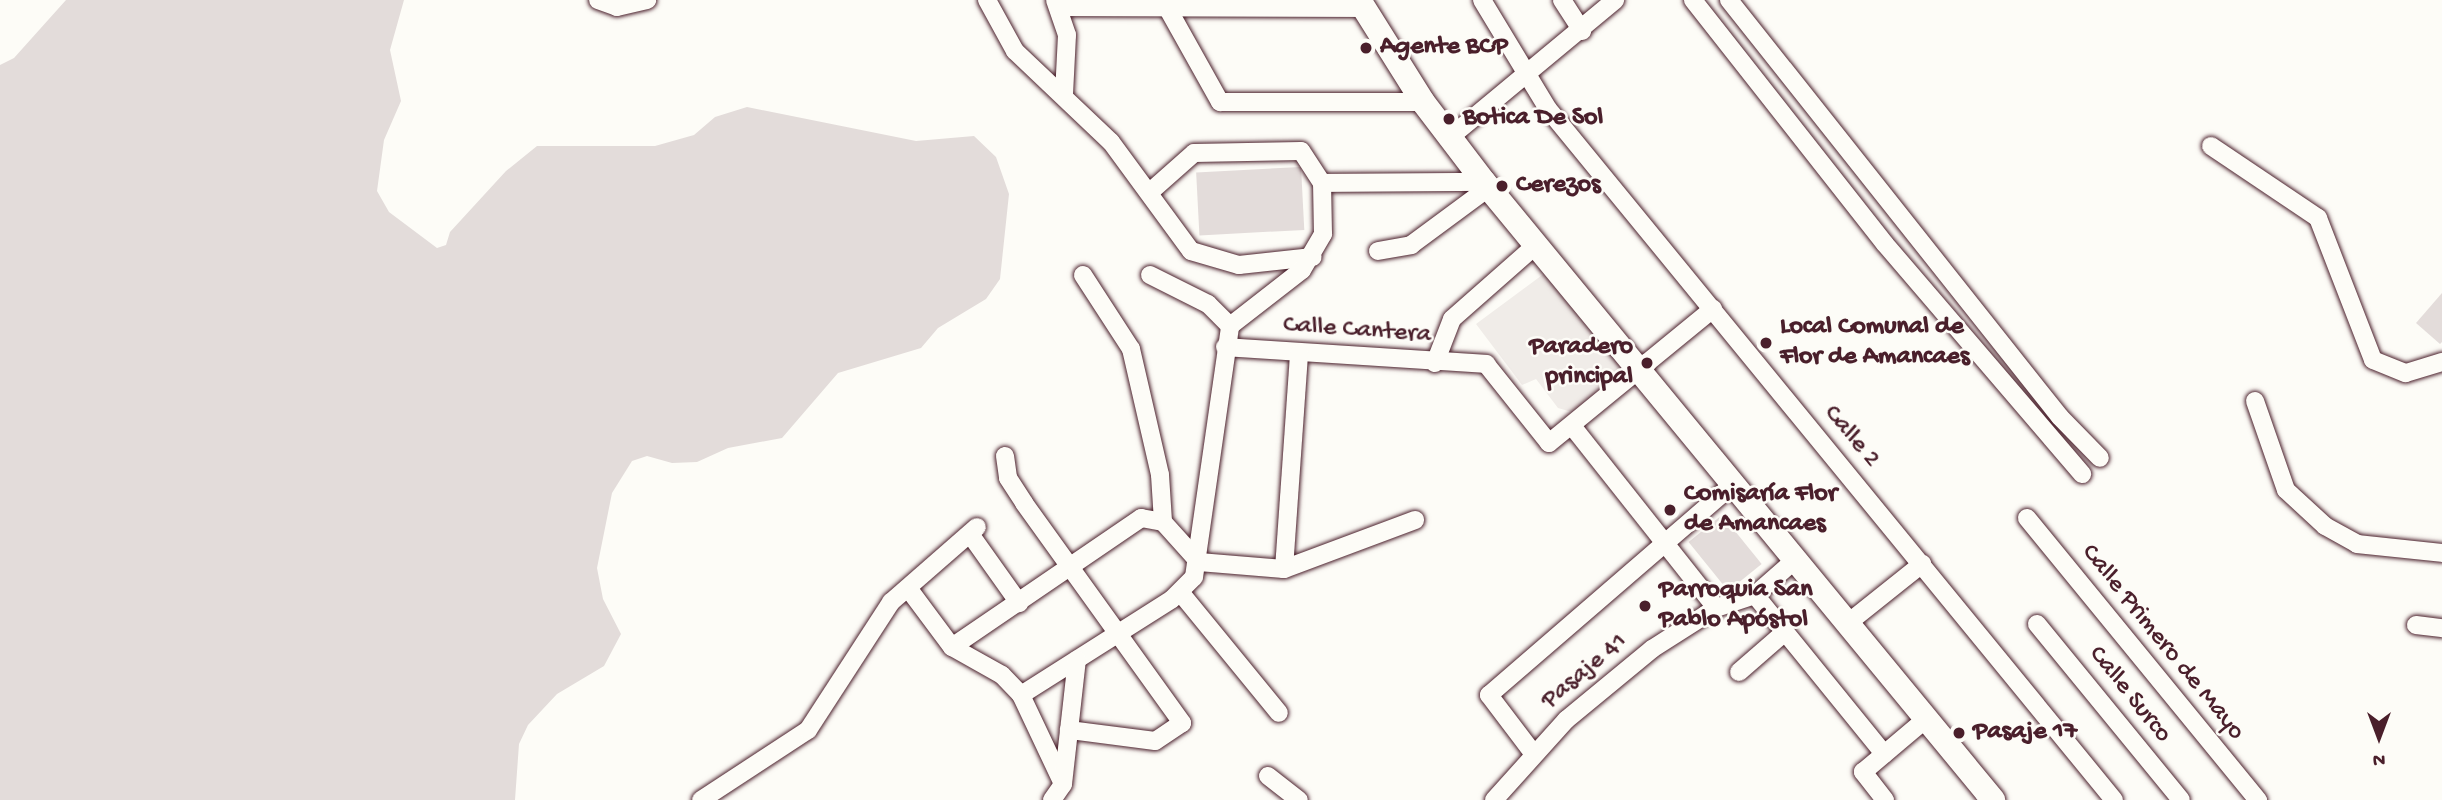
<!DOCTYPE html>
<meta charset="utf-8">
<style>
body{margin:0}
#map{position:relative;width:2442px;height:800px;overflow:hidden;background:#fdfcf7;font-family:"Gochi Hand",sans-serif}
div>[style]{position:absolute}
.built>*{inset:0;background:#f0ece8}
.green>*{inset:0;background:#e3dcda;transform-origin:0 0}
.roads{filter:drop-shadow(0 0 2px #4a1f2b) drop-shadow(0 0 2px #4a1f2b)}
.street>*{height:18px;margin:-9px;padding:0 9px;transform-origin:9px;border-radius:9px;background:#fdfcf7}
.secondary>*{height:24px;margin:-12px;padding:0 12px;transform-origin:12px;border-radius:12px;background:#fdfcf7}
.dots>*{width:19px;height:19px;translate:-50% -50%;box-sizing:border-box;border:4px solid #fdfcf7;border-radius:50%}
span{translate:-50% -50%;white-space:nowrap;text-align:center;line-height:1.15;-webkit-text-stroke:5px #fdfcf7;paint-order:stroke}
.poi-label{font-size:26px;color:#4a1f2b;font-weight:700}
.left{translate:0 -50%;text-align:left}
.right{translate:-100% -50%;text-align:right}
.street-label{font-size:26px;color:#4a1f2b}
.north{position:absolute;left:2344px;top:702px;width:70px;height:70px;-webkit-text-stroke:5px #fdfcf7;paint-order:stroke;rotate:180deg;font-size:19px;font-weight:700;line-height:28px;text-align:center;color:#4a1f2b}
.north::after{content:'';display:block;margin:auto;width:24px;height:32px;background:#4a1f2b;clip-path:polygon(50% 0,100% 100%,50% 72%,0 100%)}
</style>
<div id="map">
<div class="built">
<div style="clip-path:polygon(1549px 270px,1626px 373px,1572px 412px,1558px 408px,1536px 379px,1522px 385px,1476px 324px)"></div>
</div>
<div class="green">
<div style="clip-path:polygon(66px 0,404px 0,390px 50px,401px 101px,384px 140px,377px 191px,389px 212px,437px 248px,446px 245px,450px 232px,506px 171px,537px 146px,655px 146px,694px 135px,715px 117px,747px 107px,916px 141px,974px 136px,996px 157px,1009px 194px,1000px 279px,986px 299px,938px 328px,921px 348px,838px 373px,782px 438px,728px 448px,697px 462px,672px 463px,647px 456px,632px 461px,612px 493px,597px 568px,603px 599px,621px 634px,604px 666px,557px 694px,528px 725px,519px 744px,515px 800px,0 800px,0 65px,14px 58px)"></div>
<div style="left:1301px;top:167px;width:63px;height:105px;rotate:87deg"></div>
<div style="clip-path:polygon(2442px 293px,2442px 342px,2440px 344px,2416px 323px)"></div>
<div style="left:1722px;top:515px;width:63px;height:43px;rotate:51deg"></div>
</div>
<div class="roads">
<div class="street">
<div style="left:598px;top:0;width:20px;rotate:20deg"></div>
<div style="left:617px;top:7px;width:31px;rotate:-13deg"></div>
<div style="left:987px;top:0;width:58px;rotate:61.2deg"></div>
<div style="left:1015px;top:51px;width:132px;rotate:43.5deg"></div>
<div style="left:1111px;top:142px;width:135px;rotate:53.7deg"></div>
<div style="left:1191px;top:251px;width:50px;rotate:16.3deg"></div>
<div style="left:1239px;top:265px;width:74px;rotate:-6.2deg"></div>
<div style="left:1055px;top:0;width:37px;rotate:71deg"></div>
<div style="left:1067px;top:35px;width:59px;rotate:92.9deg"></div>
<div style="left:1163px;top:0;width:117px;rotate:60.8deg"></div>
<div style="left:1220px;top:102px;width:203px"></div>
<div style="left:1482px;top:0;width:127px;rotate:58.8deg"></div>
<div style="left:1548px;top:109px;width:893px;rotate:50.68deg"></div>
<div style="left:1562px;top:0;width:37px;rotate:57deg"></div>
<div style="left:1693px;top:0;width:310px;rotate:51.8deg"></div>
<div style="left:1885px;top:244px;width:303px;rotate:49.4deg"></div>
<div style="left:1729px;top:0;width:532px;rotate:51.56deg"></div>
<div style="left:2060px;top:417px;width:57px;rotate:45.7deg"></div>
<div style="left:1059px;top:7px;width:305px;rotate:0.2deg"></div>
<div style="left:1449px;top:138px;width:216px;rotate:-39.7deg"></div>
<div style="left:2211px;top:146px;width:129px;rotate:33.9deg"></div>
<div style="left:2318px;top:218px;width:152px;rotate:68.8deg"></div>
<div style="left:2373px;top:360px;width:35px;rotate:22deg"></div>
<div style="left:2406px;top:373px;width:38px;rotate:-17deg"></div>
<div style="left:1322px;top:183px;width:162px;rotate:-0.4deg"></div>
<div style="left:1378px;top:251px;width:34px;rotate:-10deg"></div>
<div style="left:1411px;top:245px;width:96px;rotate:-36.5deg"></div>
<div style="left:1083px;top:275px;width:88px;rotate:57deg"></div>
<div style="left:1131px;top:349px;width:129px;rotate:77deg"></div>
<div style="left:1160px;top:475px;width:47px;rotate:86.3deg"></div>
<div style="left:1163px;top:522px;width:54px;rotate:48deg"></div>
<div style="left:1199px;top:562px;width:85px;rotate:4.7deg"></div>
<div style="left:1284px;top:569px;width:140px;rotate:-20.5deg"></div>
<div style="left:1150px;top:275px;width:65px;rotate:26.6deg"></div>
<div style="left:1208px;top:304px;width:31px;rotate:45deg"></div>
<div style="left:1225px;top:347px;width:262px;rotate:3.7deg"></div>
<div style="left:1486px;top:364px;width:101px;rotate:51.4deg"></div>
<div style="left:1549px;top:443px;width:212px;rotate:-39.3deg"></div>
<div style="left:1435px;top:363px;width:47px;rotate:-68.9deg"></div>
<div style="left:1452px;top:319px;width:112px;rotate:-41.4deg"></div>
<div style="left:2255px;top:401px;width:94px;rotate:70.8deg"></div>
<div style="left:2286px;top:490px;width:53px;rotate:42.7deg"></div>
<div style="left:2325px;top:526px;width:37px;rotate:29deg"></div>
<div style="left:2357px;top:544px;width:85px;rotate:6deg"></div>
<div style="left:1572px;top:426px;width:232px;rotate:51.6deg"></div>
<div style="left:1005px;top:456px;width:22px;rotate:82deg"></div>
<div style="left:1008px;top:478px;width:30px;rotate:57deg"></div>
<div style="left:1024px;top:503px;width:271px;rotate:54.3deg"></div>
<div style="left:1182px;top:723px;width:32px;rotate:146deg"></div>
<div style="left:1155px;top:741px;width:87px;rotate:-172.7deg"></div>
<div style="left:2027px;top:518px;width:365px;rotate:50.7deg"></div>
<div style="left:970px;top:534px;width:85px;rotate:54.6deg"></div>
<div style="left:1284px;top:569px;width:216px;rotate:-86deg"></div>
<div style="left:908px;top:588px;width:74px;rotate:53.3deg"></div>
<div style="left:952px;top:647px;width:57px;rotate:29.2deg"></div>
<div style="left:1002px;top:675px;width:28px;rotate:46deg"></div>
<div style="left:1021px;top:695px;width:98px;rotate:64.7deg"></div>
<div style="left:1180px;top:592px;width:156px;rotate:50.7deg"></div>
<div style="left:1755px;top:595px;width:205px;rotate:50.9deg"></div>
<div style="left:1848px;top:623px;width:95px;rotate:-38.6deg"></div>
<div style="left:2037px;top:624px;width:227px;rotate:50.7deg"></div>
<div style="left:2416px;top:625px;width:26px;rotate:7deg"></div>
<div style="left:952px;top:647px;width:229px;rotate:-34.3deg"></div>
<div style="left:1141px;top:518px;width:22px;rotate:10deg"></div>
<div style="left:1739px;top:672px;width:61px;rotate:-41deg"></div>
<div style="left:1021px;top:695px;width:179px;rotate:-32.4deg"></div>
<div style="left:1172px;top:599px;width:31px;rotate:-45deg"></div>
<div style="left:1194px;top:577px;width:254px;rotate:-81.8deg"></div>
<div style="left:1230px;top:326px;width:91px;rotate:-37.9deg"></div>
<div style="left:1302px;top:270px;width:42px;rotate:-59.7deg"></div>
<div style="left:1323px;top:234px;width:51px;rotate:-91.1deg"></div>
<div style="left:1322px;top:183px;width:38px;rotate:-123deg"></div>
<div style="left:1301px;top:151px;width:107px;rotate:178.9deg"></div>
<div style="left:1194px;top:153px;width:60px;rotate:138.4deg"></div>
<div style="left:1533px;top:753px;width:73px;rotate:-127.2deg"></div>
<div style="left:1489px;top:695px;width:325px;rotate:-40.8deg"></div>
<div style="left:1268px;top:776px;width:39px;rotate:38deg"></div>
<div style="left:701px;top:800px;width:128px;rotate:-33.2deg"></div>
<div style="left:808px;top:730px;width:153px;rotate:-57deg"></div>
<div style="left:891px;top:602px;width:114px;rotate:-41.1deg"></div>
<div style="left:1052px;top:800px;width:19px;rotate:-55deg"></div>
<div style="left:1063px;top:784px;width:125px;rotate:-83.6deg"></div>
<div style="left:1494px;top:800px;width:108px;rotate:-48deg"></div>
<div style="left:1566px;top:720px;width:112px;rotate:-39.5deg"></div>
<div style="left:1652px;top:649px;width:76px;rotate:-32.6deg"></div>
<div style="left:1716px;top:608px;width:41px;rotate:-18.4deg"></div>
<div style="left:1755px;top:595px;width:55px;rotate:-41.3deg"></div>
<div style="left:1885px;top:800px;width:36px;rotate:-128deg"></div>
<div style="left:1863px;top:772px;width:82px;rotate:-40.1deg"></div>
</div>
<div class="secondary">
<div style="left:1359px;top:0;width:120px;rotate:57.9deg"></div>
<div style="left:1423px;top:102px;width:101px;rotate:52.7deg"></div>
<div style="left:1484px;top:182px;width:801px;rotate:50.52deg"></div>
</div>
</div>
<div class="dots">
<div style="left:1366px;top:48px;background:#4a1f2b"></div>
<div style="left:1449px;top:119px;background:#4a1f2b"></div>
<div style="left:1502px;top:186px;background:#4a1f2b"></div>
<div style="left:1766px;top:343px;background:#4a1f2b"></div>
<div style="left:1647px;top:363px;background:#4a1f2b"></div>
<div style="left:1670px;top:510px;background:#4a1f2b"></div>
<div style="left:1645px;top:606px;background:#4a1f2b"></div>
<div style="left:1959px;top:733px;background:#4a1f2b"></div>
</div>
<div class="poi-label">
<span class="left" style="left:1380px;top:48px">Agente BCP</span>
<span class="left" style="left:1463px;top:119px">Botica De Sol</span>
<span class="left" style="left:1516px;top:186px">Cerezos</span>
<span class="left" style="left:1780px;top:343px">Local Comunal de<br>Flor de Amancaes</span>
<span class="right" style="left:1633px;top:363px">Paradero<br>principal</span>
<span class="left" style="left:1684px;top:510px">Comisaría Flor<br>de Amancaes</span>
<span class="left" style="left:1659px;top:606px">Parroquia San<br>Pablo Apóstol</span>
<span class="left" style="left:1973px;top:733px">Pasaje 17</span>
</div>
<div class="street-label">
<span style="left:1357px;top:331px;rotate:4deg">Calle Cantera</span>
<span style="left:1851px;top:437px;rotate:50deg">Calle 2</span>
<span style="left:2162px;top:643px;rotate:51deg">Calle Primero de Mayo</span>
<span style="left:1585px;top:672px;rotate:-40deg">Pasaje 41</span>
<span style="left:2129px;top:695px;rotate:51deg">Calle Surco</span>
</div>
<div class="north">N</div>
</div>
